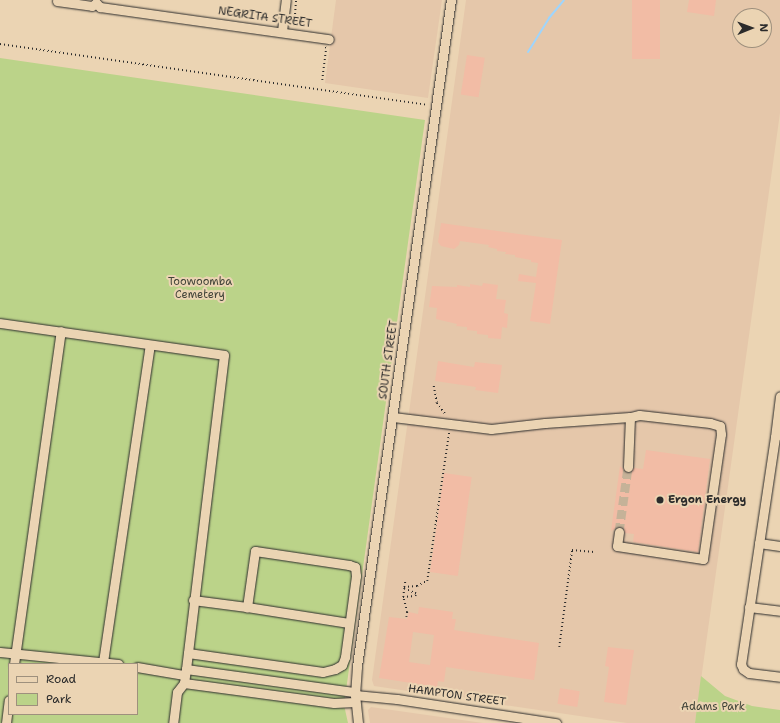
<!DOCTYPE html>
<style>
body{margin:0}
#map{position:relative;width:780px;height:723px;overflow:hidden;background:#ebd4b3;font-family:"Shantell Sans",sans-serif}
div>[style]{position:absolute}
.built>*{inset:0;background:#e5c7aa}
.green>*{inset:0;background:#bbd389}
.stream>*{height:2px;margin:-1px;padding:0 1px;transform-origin:1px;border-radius:1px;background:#9ed5fd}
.building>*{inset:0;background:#f2bca5;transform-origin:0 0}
.minor-tunnel>*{height:9px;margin-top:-4.5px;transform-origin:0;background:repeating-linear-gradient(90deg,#c5b298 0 9px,transparent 0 13.5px)}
.path>*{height:1.5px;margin-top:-0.75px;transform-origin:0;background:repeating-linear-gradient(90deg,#2b2b2b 0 1px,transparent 0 4px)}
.roads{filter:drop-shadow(0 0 1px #2b2b2b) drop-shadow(0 0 1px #2b2b2b)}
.minor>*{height:9px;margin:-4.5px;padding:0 4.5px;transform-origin:4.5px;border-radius:4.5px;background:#ebd4b3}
.dots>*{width:11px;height:11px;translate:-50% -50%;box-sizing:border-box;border:2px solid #ebd4b3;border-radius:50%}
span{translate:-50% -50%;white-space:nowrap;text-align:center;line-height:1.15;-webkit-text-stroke:4px #ebd4b3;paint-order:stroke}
.street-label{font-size:11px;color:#2b2b2b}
.park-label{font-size:11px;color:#414439}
.poi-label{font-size:11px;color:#2b2b2b;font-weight:700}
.left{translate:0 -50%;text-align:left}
.legend{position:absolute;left:8px;top:663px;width:130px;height:52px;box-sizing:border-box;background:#ebd4b3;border:1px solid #9e907d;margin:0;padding:5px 7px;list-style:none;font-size:12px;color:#2b2b2b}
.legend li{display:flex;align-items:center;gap:8px;height:20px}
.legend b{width:20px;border:1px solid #9e907d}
.north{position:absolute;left:732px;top:8px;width:40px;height:40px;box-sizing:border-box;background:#ebd4b3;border:1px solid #9e907d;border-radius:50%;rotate:89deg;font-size:11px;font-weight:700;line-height:16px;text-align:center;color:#2b2b2b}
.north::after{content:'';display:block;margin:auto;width:14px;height:18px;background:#2b2b2b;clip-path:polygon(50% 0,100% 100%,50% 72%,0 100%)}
</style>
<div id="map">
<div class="built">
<div style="clip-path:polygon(336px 0,442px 0,428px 98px,325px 83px)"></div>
<div style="clip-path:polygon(evenodd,466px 0,780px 0,780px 113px,695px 723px,627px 723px,374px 686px,372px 680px,466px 0,740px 16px,764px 16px,764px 40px,740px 40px,740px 16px)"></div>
<div style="clip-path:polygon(371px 707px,483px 723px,370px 723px,368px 710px)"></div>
</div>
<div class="green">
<div style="clip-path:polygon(evenodd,0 58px,425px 120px,344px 705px,348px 723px,0 723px,0 58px,9px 664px,137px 664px,137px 714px,9px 714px,9px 664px)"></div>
<div style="clip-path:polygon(701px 676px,725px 696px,752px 706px,780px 710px,780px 723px,695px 723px)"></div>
</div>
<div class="stream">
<div style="left:528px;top:52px;width:40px;rotate:-58deg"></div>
<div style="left:549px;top:18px;width:23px;rotate:-50deg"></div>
</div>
<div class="building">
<div style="left:632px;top:0;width:28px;height:59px"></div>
<div style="clip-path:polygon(689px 0,716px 0,714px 16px,687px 12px)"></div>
<div style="left:467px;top:55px;width:18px;height:40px;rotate:9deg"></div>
<div style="clip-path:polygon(441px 223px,562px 240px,550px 324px,530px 321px,536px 283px,518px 281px,519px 274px,536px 277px,538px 263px,531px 262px,531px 260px,515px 257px,515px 255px,505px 254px,506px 252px,497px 251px,497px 249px,488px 247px,489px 245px,460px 241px,459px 245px,454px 249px,441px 246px,438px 242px)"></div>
<div style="clip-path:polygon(483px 283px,498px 285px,496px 299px,506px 300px,504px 313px,508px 314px,507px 328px,502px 327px,501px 339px,488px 338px,488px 335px,477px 334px,477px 331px,467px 330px,467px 327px,456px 326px,457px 324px,436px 319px,437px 308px,429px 307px,432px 286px,457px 287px,457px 285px,470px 287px,470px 284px,482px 286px)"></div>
<div style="clip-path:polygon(438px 361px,474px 367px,475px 362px,502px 365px,498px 393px,475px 390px,476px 387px,435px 381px)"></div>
<div style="clip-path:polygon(646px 450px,710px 459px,698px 552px,633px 542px,634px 534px,625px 533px,624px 529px,620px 526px,611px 531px,620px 466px,627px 473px,631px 472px,634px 468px,643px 469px)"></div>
<div style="left:444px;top:473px;width:28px;height:100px;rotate:8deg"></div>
<div style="clip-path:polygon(evenodd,419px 607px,453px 612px,452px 619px,456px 619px,454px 630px,539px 643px,534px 680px,446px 667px,444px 682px,438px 681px,437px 687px,379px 678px,389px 617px,407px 619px,409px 612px,418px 614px,419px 607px,413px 632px,434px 635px,430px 665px,409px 662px,413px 632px)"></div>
<div style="clip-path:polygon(608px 647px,634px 650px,626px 705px,604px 702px,609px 667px,605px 666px)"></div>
<div style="left:560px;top:688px;width:20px;height:16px;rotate:9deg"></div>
</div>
<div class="minor-tunnel">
<div style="left:619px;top:532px;width:66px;rotate:-82.1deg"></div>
</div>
<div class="path">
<div style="left:294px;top:26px;width:26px;rotate:-86deg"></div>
<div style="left:0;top:44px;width:432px;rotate:8.1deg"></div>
<div style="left:322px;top:80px;width:32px;rotate:-83deg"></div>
<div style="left:326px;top:48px;width:2px;rotate:-153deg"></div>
<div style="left:434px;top:386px;width:17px;rotate:80deg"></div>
<div style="left:437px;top:403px;width:15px;rotate:53deg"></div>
<div style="left:404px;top:587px;width:5px;rotate:-79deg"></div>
<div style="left:403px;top:597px;width:8px;rotate:-83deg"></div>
<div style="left:406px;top:617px;width:5px;rotate:-79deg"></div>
<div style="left:407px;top:612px;width:16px;rotate:-105deg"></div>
<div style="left:403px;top:597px;width:12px;rotate:-5deg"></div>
<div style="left:415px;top:596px;width:2px;rotate:-63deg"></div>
<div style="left:416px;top:594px;width:13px;rotate:-157deg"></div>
<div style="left:404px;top:589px;width:2px;rotate:-90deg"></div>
<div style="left:404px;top:587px;width:13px;rotate:-4deg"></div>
<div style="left:417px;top:586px;width:11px;rotate:-27deg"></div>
<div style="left:427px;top:581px;width:151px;rotate:-81.6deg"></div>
<div style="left:559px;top:647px;width:98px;rotate:-82.4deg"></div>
<div style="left:572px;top:550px;width:22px;rotate:5deg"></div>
</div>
<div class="roads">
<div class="minor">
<div style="left:57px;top:1px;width:35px;rotate:8deg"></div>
<div style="left:92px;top:6px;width:5px;rotate:-37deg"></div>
<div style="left:96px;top:3px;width:6px;rotate:45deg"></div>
<div style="left:100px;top:7px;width:231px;rotate:8deg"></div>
<div style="left:282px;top:31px;width:31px;rotate:-83deg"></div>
<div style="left:0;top:323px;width:226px;rotate:8.1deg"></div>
<div style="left:224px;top:355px;width:316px;rotate:96.9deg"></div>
<div style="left:186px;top:669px;width:14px;rotate:98deg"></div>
<div style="left:184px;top:683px;width:11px;rotate:128deg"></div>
<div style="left:177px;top:692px;width:31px;rotate:97deg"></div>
<div style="left:393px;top:417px;width:99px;rotate:7deg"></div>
<div style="left:491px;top:429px;width:54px;rotate:-6.3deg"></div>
<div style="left:545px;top:423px;width:85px;rotate:-4deg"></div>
<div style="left:780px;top:432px;width:7px;rotate:135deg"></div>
<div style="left:775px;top:437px;width:230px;rotate:98.5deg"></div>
<div style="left:741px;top:664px;width:5px;rotate:68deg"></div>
<div style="left:743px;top:669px;width:7px;rotate:34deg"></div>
<div style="left:749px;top:673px;width:31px;rotate:7deg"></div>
<div style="left:775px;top:437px;width:41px;rotate:-83deg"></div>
<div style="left:619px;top:532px;width:14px;rotate:98deg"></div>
<div style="left:617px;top:546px;width:87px;rotate:8.6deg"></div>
<div style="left:703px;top:559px;width:126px;rotate:-81.8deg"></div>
<div style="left:721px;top:434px;width:8px;rotate:-97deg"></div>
<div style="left:720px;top:426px;width:10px;rotate:-163deg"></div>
<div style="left:710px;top:423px;width:71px;rotate:-173.6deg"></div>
<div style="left:639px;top:415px;width:9px;rotate:167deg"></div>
<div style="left:630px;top:417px;width:50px;rotate:92.3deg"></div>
<div style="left:759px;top:543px;width:21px;rotate:8deg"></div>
<div style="left:193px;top:600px;width:54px;rotate:7.4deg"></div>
<div style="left:749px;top:607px;width:31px;rotate:7deg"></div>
<div style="left:0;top:652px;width:119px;rotate:5.8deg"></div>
<div style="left:188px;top:653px;width:136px;rotate:8deg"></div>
<div style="left:323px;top:672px;width:12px;rotate:-14deg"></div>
<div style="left:335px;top:669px;width:8px;rotate:-30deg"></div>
<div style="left:342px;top:665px;width:9px;rotate:-69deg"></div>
<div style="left:345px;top:657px;width:82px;rotate:-82.3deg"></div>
<div style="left:356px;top:576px;width:9px;rotate:-96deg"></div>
<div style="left:355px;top:567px;width:6px;rotate:-162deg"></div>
<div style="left:349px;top:565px;width:95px;rotate:-171.5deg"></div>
<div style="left:255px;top:551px;width:57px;rotate:98.1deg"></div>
<div style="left:247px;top:607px;width:103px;rotate:8.9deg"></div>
<div style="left:103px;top:662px;width:320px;rotate:-81.6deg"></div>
<div style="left:14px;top:664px;width:336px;rotate:-82deg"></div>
<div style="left:137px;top:667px;width:48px;rotate:9.7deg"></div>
<div style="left:186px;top:669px;width:171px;rotate:7.8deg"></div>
<div style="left:184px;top:683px;width:151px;rotate:7.6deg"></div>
<div style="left:334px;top:703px;width:21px;rotate:-3deg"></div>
<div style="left:355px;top:695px;width:42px;rotate:5.4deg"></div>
<div style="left:397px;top:699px;width:161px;rotate:8.6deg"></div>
<div style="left:6px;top:723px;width:23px;rotate:-83deg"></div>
<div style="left:358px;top:723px;width:28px;rotate:-96deg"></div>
<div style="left:355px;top:695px;width:29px;rotate:-86deg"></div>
<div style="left:357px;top:666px;width:673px;rotate:-81.97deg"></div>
</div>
</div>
<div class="dots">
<div style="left:660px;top:500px;background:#2b2b2b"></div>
</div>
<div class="street-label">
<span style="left:265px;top:18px;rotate:8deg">NEGRITA STREET</span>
<span style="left:389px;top:360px;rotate:-82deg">SOUTH STREET</span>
<span style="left:457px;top:696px;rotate:8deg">HAMPTON STREET</span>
</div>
<div class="park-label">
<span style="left:200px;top:289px">Toowoomba<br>Cemetery</span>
<span style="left:713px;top:707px">Adams Park</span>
</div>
<div class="poi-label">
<span class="left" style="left:668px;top:500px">Ergon Energy</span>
</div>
<ul class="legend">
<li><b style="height:5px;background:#ebd4b3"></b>Road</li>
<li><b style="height:11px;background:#bbd389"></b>Park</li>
</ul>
<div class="north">N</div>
</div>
